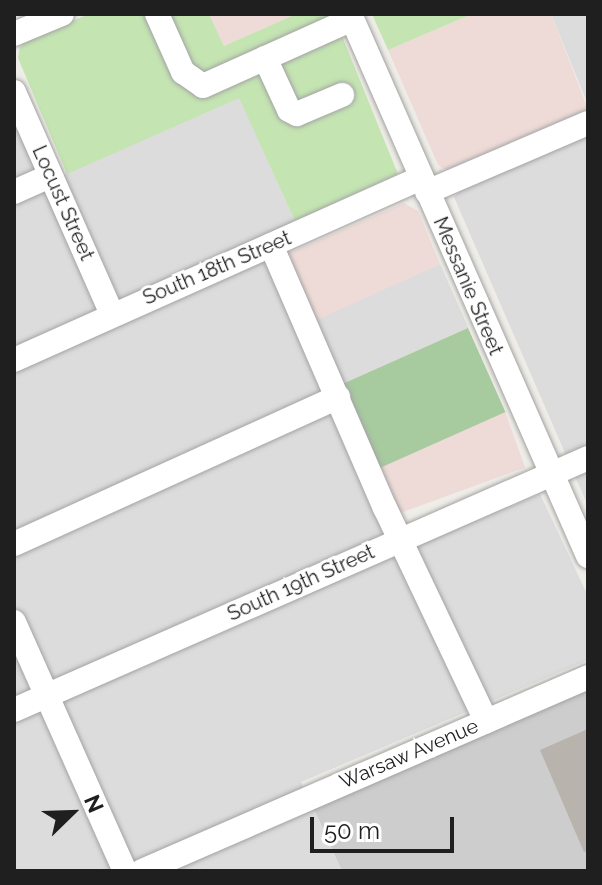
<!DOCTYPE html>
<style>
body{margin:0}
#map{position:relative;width:602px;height:885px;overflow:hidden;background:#efede7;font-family:Raleway,sans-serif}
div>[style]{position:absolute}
.residential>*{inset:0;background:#dddcdc;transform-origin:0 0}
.commercial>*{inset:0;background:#eedbd8;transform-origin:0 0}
.religious>*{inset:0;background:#cdcdcd}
.grass>*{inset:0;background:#c4e4b2}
.forest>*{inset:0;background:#a7ca9f;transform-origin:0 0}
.building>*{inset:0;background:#b8b3ac}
.roads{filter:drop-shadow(0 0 2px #a3a3a3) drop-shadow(0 0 2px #a3a3a3)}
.minor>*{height:24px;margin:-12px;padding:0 12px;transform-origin:12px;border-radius:12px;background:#fff}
span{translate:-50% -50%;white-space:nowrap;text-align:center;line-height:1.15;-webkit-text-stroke:6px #fff;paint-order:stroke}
.street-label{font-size:20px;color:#1f1f1f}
.frame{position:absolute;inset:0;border:16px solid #1f1f1f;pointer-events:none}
.north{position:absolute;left:32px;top:773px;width:80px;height:80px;-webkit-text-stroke:6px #fff;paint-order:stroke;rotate:67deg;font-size:22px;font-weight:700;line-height:32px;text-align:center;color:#1f1f1f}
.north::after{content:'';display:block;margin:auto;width:28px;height:36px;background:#1f1f1f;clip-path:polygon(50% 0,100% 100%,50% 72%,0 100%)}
.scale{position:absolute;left:310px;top:817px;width:144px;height:36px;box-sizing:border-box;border:4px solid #1f1f1f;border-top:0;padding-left:10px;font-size:24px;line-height:28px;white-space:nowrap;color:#1f1f1f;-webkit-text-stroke:6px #fff;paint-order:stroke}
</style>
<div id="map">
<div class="residential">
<div style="clip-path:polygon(551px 14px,588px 14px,588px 105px)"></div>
<div style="clip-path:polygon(239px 97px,295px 221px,258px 238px,398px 553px,540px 494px,588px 596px,588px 660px,301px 782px,342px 871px,14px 871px,14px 113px,45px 183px)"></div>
<div style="clip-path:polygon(588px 136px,588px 506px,454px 197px,461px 189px)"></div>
<div style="left:440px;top:264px;width:70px;height:141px;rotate:66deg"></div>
</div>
<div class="commercial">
<div style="clip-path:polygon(209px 14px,296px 14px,224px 46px)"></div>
<div style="clip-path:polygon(472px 14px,551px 14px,588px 109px,446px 170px,438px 165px,388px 50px)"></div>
<div style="clip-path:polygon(404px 203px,418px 211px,440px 264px,312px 322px,282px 256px)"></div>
<div style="left:505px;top:412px;width:59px;height:140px;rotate:70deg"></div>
</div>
<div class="religious">
<div style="clip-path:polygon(588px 684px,588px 871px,342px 871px,312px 805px)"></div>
</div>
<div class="grass">
<div style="clip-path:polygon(89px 14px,209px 14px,224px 46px,296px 14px,333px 14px,398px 174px,295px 221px,239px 98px,67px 174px,18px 58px,20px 47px,31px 38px)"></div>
<div style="clip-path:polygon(372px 14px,472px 14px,388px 50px)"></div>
</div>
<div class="forest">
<div style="left:468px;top:328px;width:92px;height:140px;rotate:66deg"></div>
</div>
<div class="building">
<div style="clip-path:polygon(588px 729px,588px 851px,584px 852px,540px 750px)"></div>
</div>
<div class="roads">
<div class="minor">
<div style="left:157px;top:14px;width:64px;rotate:65.9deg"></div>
<div style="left:183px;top:72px;width:24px;rotate:35deg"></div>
<div style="left:203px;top:86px;width:163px;rotate:-24.2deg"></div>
<div style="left:350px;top:14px;width:592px;rotate:66.29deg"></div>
<div style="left:14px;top:34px;width:52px;rotate:-22.6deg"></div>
<div style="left:265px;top:58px;width:57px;rotate:65.2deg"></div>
<div style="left:289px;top:110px;width:9px;rotate:27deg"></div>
<div style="left:297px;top:114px;width:49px;rotate:-22.9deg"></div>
<div style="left:14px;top:92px;width:243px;rotate:66.2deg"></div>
<div style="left:14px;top:192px;width:39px;rotate:-24deg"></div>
<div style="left:427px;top:192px;width:175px;rotate:-23.2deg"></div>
<div style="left:271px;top:245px;width:287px;rotate:66.6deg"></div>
<div style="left:385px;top:508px;width:236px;rotate:64.6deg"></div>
<div style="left:14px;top:360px;width:446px;rotate:-24.1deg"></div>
<div style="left:14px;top:544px;width:356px;rotate:-24.4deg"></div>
<div style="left:14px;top:622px;width:273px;rotate:66deg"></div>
<div style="left:14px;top:710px;width:627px;rotate:-23.7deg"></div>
<div style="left:142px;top:871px;width:486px;rotate:-23.5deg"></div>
</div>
</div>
<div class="street-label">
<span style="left:63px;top:203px;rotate:66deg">Locust Street</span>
<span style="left:217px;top:268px;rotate:-23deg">South 18th Street</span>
<span style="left:468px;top:286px;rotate:67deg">Messanie Street</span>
<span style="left:301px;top:583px;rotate:-24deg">South 19th Street</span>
<span style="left:409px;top:754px;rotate:-23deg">Warsaw Avenue</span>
</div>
<div class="frame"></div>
<div class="north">N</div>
<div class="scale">50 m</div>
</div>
